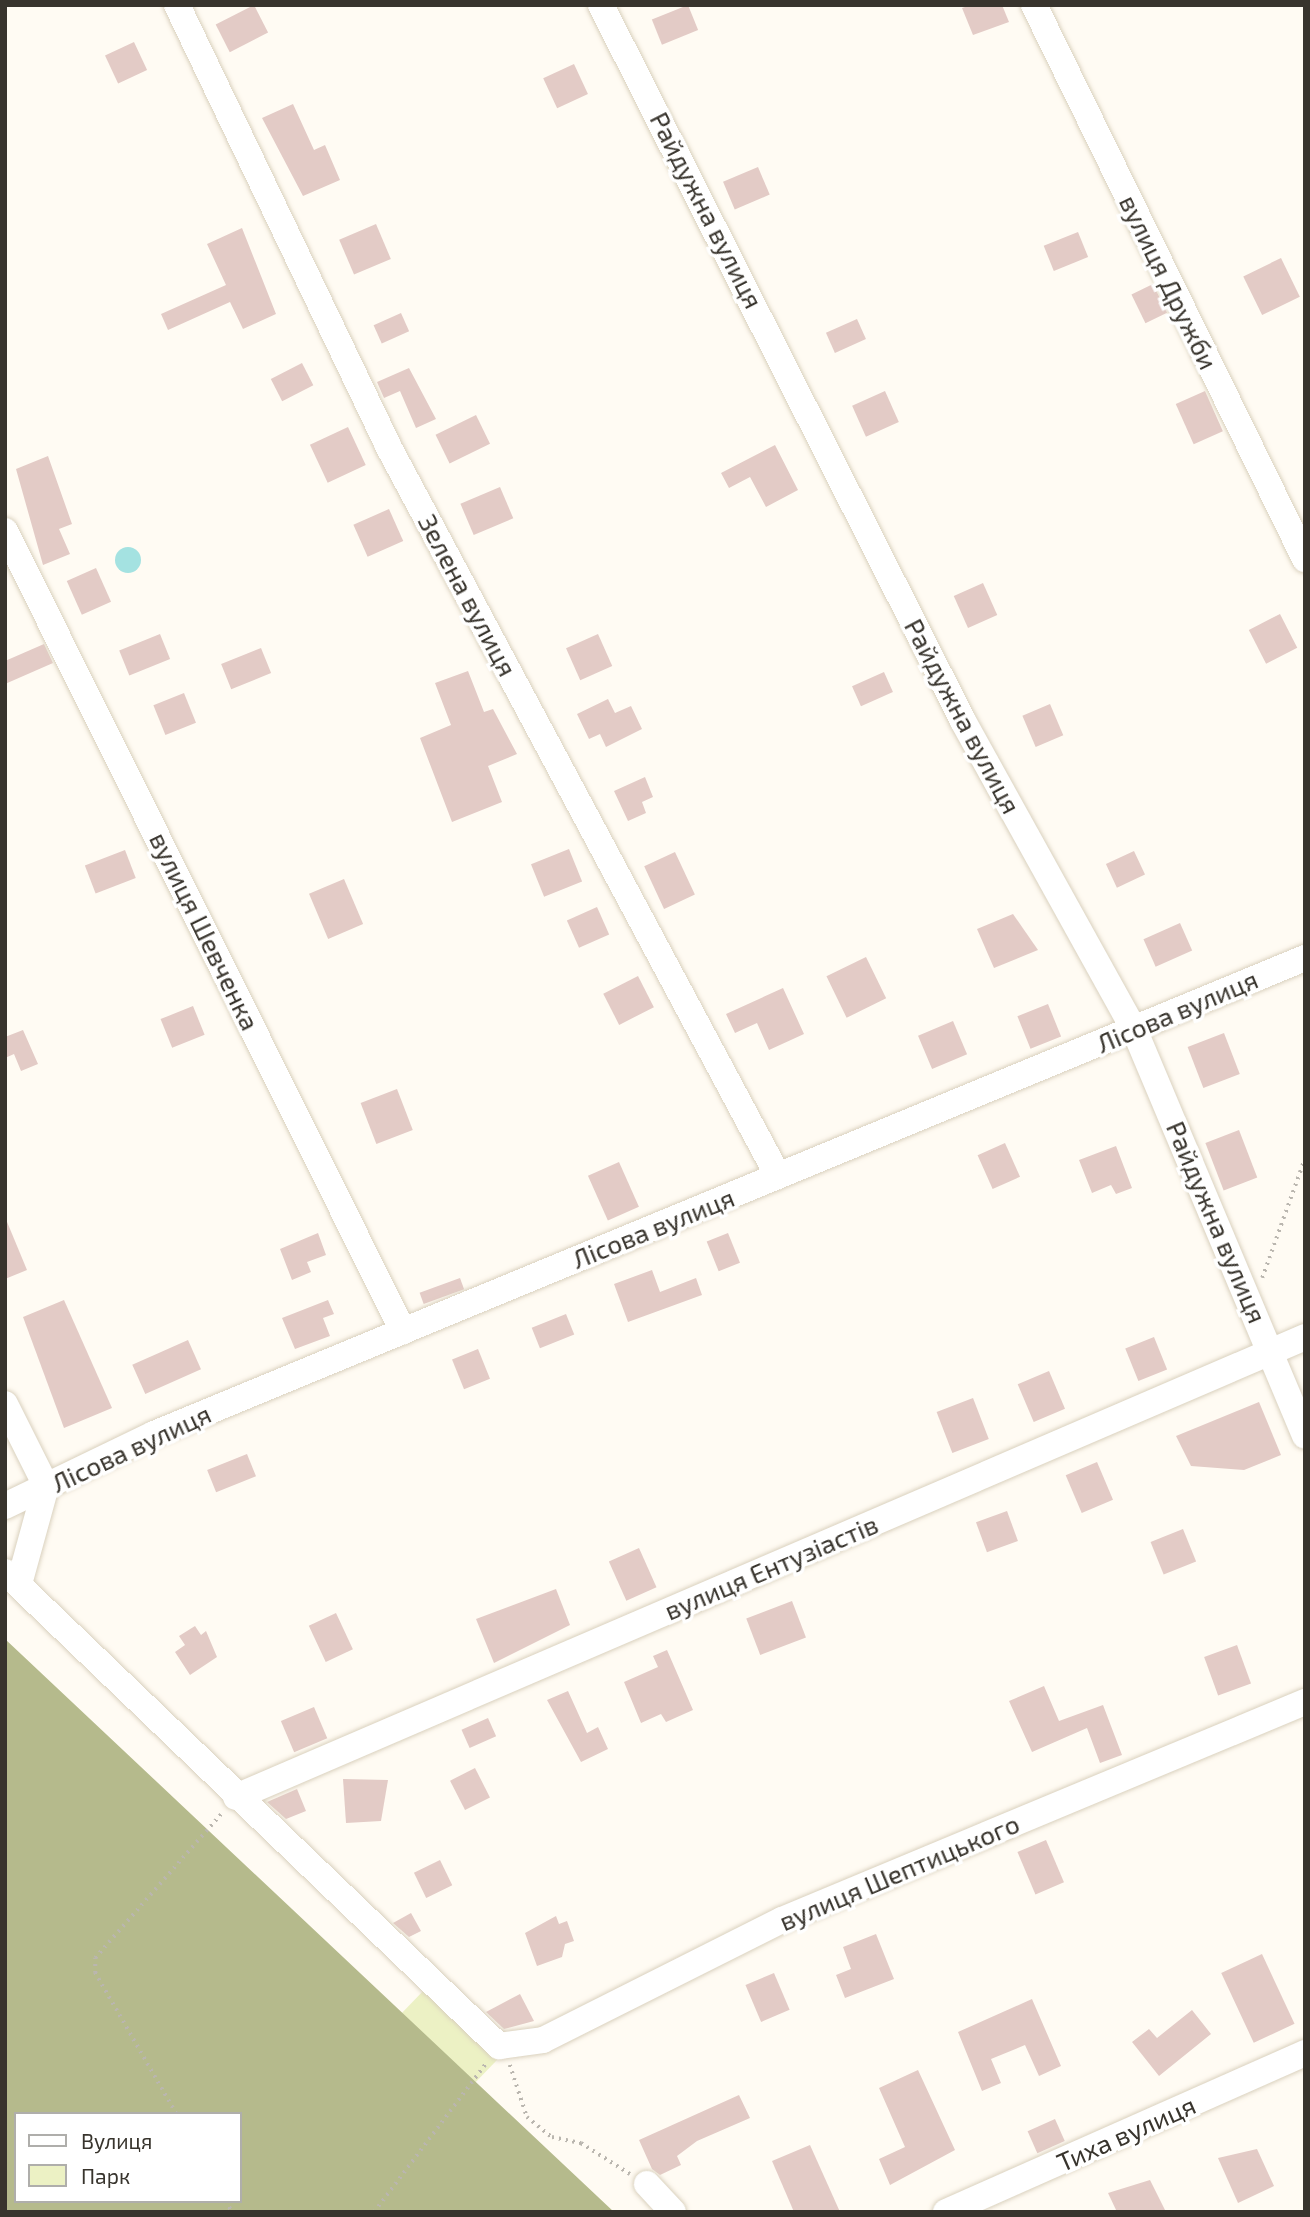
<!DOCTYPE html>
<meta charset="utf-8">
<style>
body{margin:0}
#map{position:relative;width:1310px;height:2217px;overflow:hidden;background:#fffbf3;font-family:"Exo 2",sans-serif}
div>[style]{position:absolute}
.green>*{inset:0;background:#ecf1c4;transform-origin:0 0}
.forest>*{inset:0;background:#b5ba8c}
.water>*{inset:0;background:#a4e2e1}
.round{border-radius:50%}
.building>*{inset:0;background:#e3cbc6;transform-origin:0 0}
.path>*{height:3.5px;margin-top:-1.75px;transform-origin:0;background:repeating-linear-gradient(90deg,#bab6af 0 2px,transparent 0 7px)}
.roads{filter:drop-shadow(0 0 2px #dad1be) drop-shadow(0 0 2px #dad1be)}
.minor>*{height:26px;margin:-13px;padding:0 13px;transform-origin:13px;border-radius:13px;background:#fff}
span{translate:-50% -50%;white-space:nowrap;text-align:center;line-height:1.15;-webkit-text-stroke:7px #fff;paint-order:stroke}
.street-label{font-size:26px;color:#38342d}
.frame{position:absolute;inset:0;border:7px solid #38342d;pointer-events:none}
.legend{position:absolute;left:14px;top:2112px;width:228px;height:91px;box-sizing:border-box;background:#fff;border:2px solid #afaeab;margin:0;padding:9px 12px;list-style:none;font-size:21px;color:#38342d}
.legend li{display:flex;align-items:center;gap:14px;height:35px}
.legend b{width:35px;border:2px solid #afaeab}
</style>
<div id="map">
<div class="green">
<div style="left:427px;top:1987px;width:101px;height:90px;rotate:44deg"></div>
</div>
<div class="forest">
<div style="clip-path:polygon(evenodd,5px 1639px,614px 2212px,5px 2212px,5px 1639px,16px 2114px,240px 2114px,240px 2201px,16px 2201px,16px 2114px)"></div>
</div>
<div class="water">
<div class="round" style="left:115px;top:547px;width:26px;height:26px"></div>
</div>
<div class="building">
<div style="left:254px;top:5px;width:31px;height:43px;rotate:63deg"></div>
<div style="left:688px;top:5px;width:27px;height:39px;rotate:68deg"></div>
<div style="clip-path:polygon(971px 5px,1002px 5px,1009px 22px,973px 35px,962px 8px)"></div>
<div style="left:134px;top:42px;width:31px;height:32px;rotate:65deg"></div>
<div style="left:574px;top:64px;width:33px;height:34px;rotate:65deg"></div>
<div style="clip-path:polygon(293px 104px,314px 150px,325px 145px,340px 180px,303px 196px,262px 118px)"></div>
<div style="left:758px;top:167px;width:30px;height:38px;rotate:67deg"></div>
<div style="left:376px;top:224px;width:38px;height:40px;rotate:67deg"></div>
<div style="clip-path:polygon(242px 228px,276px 314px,243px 329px,230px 302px,168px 330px,161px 314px,226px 285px,207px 244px)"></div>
<div style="left:1078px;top:232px;width:27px;height:37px;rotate:68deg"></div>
<div style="left:1281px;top:258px;width:43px;height:42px;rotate:64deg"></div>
<div style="left:1153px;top:284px;width:32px;height:24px;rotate:64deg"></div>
<div style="left:401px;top:313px;width:20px;height:30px;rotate:66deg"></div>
<div style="left:857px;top:319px;width:22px;height:34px;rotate:66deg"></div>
<div style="left:302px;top:363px;width:25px;height:35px;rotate:63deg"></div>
<div style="clip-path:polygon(409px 368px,436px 419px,416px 428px,400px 391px,384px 398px,377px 382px)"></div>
<div style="left:885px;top:391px;width:34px;height:36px;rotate:66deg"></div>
<div style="left:1205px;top:391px;width:44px;height:32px;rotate:66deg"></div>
<div style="left:476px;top:415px;width:32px;height:45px;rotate:64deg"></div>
<div style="left:348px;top:427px;width:42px;height:42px;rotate:65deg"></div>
<div style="clip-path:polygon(775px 445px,798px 490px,766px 507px,750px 477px,729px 488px,721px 473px)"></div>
<div style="clip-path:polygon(48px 456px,72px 524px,59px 529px,70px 554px,43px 565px,16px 469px)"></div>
<div style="left:500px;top:487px;width:34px;height:43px;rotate:67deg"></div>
<div style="left:389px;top:509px;width:35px;height:39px;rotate:66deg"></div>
<div style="left:96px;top:568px;width:37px;height:32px;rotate:66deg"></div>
<div style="left:983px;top:583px;width:35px;height:32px;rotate:66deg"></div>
<div style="left:1280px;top:614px;width:38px;height:35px;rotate:63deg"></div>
<div style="left:160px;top:634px;width:27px;height:44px;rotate:68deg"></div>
<div style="left:598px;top:634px;width:35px;height:35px;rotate:66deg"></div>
<div style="clip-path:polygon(44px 644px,53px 663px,5px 684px,5px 661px)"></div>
<div style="left:261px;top:648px;width:27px;height:43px;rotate:68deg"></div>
<div style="clip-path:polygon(468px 671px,484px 712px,493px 709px,517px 754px,488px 766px,502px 802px,452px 822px,420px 738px,451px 725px,435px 683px)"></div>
<div style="left:884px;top:672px;width:22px;height:35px;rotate:66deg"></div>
<div style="left:184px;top:693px;width:32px;height:33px;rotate:68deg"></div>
<div style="clip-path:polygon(608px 699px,615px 713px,631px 706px,642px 729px,606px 747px,600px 734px,589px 739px,577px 714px)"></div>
<div style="left:1050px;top:704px;width:34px;height:30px;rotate:67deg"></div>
<div style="clip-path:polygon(645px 777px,653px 797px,642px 802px,646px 813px,628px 821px,614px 791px)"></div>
<div style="left:569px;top:849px;width:35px;height:41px;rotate:68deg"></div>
<div style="left:125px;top:850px;width:30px;height:43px;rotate:69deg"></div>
<div style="left:1134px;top:851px;width:26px;height:31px;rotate:65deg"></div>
<div style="left:675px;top:852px;width:47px;height:34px;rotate:65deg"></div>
<div style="left:344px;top:879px;width:49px;height:38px;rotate:67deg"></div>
<div style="left:597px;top:907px;width:30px;height:33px;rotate:66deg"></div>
<div style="clip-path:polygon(1013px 914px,1038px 950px,994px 968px,977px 929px)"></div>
<div style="left:1180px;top:923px;width:30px;height:40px;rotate:66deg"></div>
<div style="left:866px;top:957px;width:46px;height:44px;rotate:64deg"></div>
<div style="left:638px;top:976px;width:35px;height:39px;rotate:63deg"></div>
<div style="clip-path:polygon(783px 988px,804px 1034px,769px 1050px,757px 1023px,735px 1033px,726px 1014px)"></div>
<div style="left:1048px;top:1004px;width:35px;height:33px;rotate:68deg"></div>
<div style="left:193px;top:1006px;width:31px;height:35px;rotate:68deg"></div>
<div style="left:953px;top:1021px;width:36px;height:38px;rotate:67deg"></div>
<div style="clip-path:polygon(23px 1030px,38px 1064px,21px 1071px,14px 1054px,5px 1058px,5px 1037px)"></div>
<div style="left:1224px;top:1033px;width:44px;height:39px;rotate:69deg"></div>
<div style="left:397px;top:1089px;width:44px;height:39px;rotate:69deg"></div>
<div style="left:1239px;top:1130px;width:51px;height:36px;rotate:69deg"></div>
<div style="left:1005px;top:1143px;width:37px;height:30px;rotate:66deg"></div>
<div style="clip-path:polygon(1116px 1146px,1132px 1188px,1116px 1194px,1111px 1185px,1092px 1193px,1079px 1160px)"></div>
<div style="left:619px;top:1162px;width:49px;height:34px;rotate:66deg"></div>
<div style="clip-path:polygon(5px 1217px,27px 1270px,5px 1279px)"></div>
<div style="clip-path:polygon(318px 1233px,326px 1255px,307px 1262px,311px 1272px,292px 1280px,280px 1249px)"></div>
<div style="left:728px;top:1233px;width:32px;height:23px;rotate:68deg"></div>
<div style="clip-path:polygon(652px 1270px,660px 1292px,696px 1278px,702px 1295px,628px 1322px,614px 1284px)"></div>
<div style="left:460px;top:1278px;width:12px;height:43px;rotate:70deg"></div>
<div style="clip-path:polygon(64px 1300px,112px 1408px,64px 1428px,23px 1317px)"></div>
<div style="clip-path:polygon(328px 1300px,334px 1314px,323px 1318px,330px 1336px,295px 1349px,282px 1318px)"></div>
<div style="left:566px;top:1314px;width:22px;height:37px;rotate:68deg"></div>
<div style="left:1154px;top:1337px;width:35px;height:31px;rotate:68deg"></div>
<div style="left:188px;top:1340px;width:32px;height:61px;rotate:66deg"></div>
<div style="left:478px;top:1349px;width:32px;height:28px;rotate:68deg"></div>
<div style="left:1049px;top:1371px;width:41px;height:34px;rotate:67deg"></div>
<div style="left:973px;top:1398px;width:44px;height:39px;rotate:69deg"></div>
<div style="clip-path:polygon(1259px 1402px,1281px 1455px,1244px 1470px,1191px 1466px,1176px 1436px)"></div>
<div style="left:247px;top:1454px;width:24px;height:43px;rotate:68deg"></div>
<div style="left:1097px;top:1462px;width:41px;height:34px;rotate:67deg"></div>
<div style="left:1007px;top:1511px;width:32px;height:33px;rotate:70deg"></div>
<div style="left:1183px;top:1529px;width:35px;height:35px;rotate:68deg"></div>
<div style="left:639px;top:1548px;width:43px;height:33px;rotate:66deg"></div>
<div style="clip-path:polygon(556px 1589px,570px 1625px,494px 1663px,476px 1619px)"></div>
<div style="left:792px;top:1601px;width:39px;height:49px;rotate:69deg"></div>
<div style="left:336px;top:1613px;width:40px;height:30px;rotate:65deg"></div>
<div style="clip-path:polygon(195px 1626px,201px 1635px,206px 1631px,217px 1657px,190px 1675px,175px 1652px,185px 1645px,179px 1636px)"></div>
<div style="left:1237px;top:1645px;width:41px;height:35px;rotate:70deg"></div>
<div style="clip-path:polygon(667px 1650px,693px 1710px,666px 1722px,661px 1714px,641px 1723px,624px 1682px,658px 1667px,653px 1656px)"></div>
<div style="clip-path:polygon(1044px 1686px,1059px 1721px,1103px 1705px,1122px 1755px,1100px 1763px,1087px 1728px,1032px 1752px,1009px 1701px)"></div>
<div style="clip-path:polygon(568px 1691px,587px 1733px,598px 1727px,608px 1749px,581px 1762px,547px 1700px)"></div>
<div style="left:314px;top:1707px;width:34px;height:36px;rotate:67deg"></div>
<div style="left:488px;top:1718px;width:20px;height:29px;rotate:66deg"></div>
<div style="left:475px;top:1768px;width:33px;height:28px;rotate:63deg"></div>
<div style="clip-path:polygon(343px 1779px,388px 1780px,381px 1821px,346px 1823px)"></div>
<div style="clip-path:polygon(297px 1789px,306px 1811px,286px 1819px,267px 1802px)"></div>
<div style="left:1046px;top:1840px;width:46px;height:31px;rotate:67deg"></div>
<div style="left:440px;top:1860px;width:28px;height:29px;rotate:64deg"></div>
<div style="clip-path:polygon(411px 1913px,421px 1931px,409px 1937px,393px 1923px)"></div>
<div style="clip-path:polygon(556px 1916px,559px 1924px,567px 1921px,574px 1941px,565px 1944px,562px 1957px,537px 1966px,525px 1933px)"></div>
<div style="clip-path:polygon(876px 1934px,894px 1979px,845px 1998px,836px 1975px,851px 1969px,843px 1947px)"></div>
<div style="left:1262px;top:1954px;width:77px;height:45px;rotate:65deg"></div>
<div style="left:774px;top:1973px;width:40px;height:31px;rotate:67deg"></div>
<div style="clip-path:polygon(520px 1994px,534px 2021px,504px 2029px,486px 2012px)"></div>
<div style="clip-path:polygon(1032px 1999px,1061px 2066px,1039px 2076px,1025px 2045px,991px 2059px,1001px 2083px,982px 2091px,958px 2032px)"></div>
<div style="clip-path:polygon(1192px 2010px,1211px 2034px,1159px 2076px,1132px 2042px,1149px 2029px,1157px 2038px)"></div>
<div style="clip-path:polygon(918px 2070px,955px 2150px,890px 2185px,879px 2159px,905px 2147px,879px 2088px)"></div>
<div style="clip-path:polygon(739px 2095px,750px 2118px,697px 2141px,677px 2156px,681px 2165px,660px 2175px,652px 2169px,639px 2140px)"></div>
<div style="left:1055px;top:2119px;width:24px;height:30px;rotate:66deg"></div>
<div style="clip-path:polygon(810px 2145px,840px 2212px,794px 2212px,772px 2161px)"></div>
<div style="clip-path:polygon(1257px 2149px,1274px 2186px,1238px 2203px,1218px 2158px)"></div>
<div style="clip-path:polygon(1150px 2180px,1166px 2212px,1117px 2212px,1108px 2193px)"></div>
</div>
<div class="path">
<div style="left:1262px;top:1278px;width:127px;rotate:-70.3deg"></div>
<div style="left:510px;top:2065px;width:55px;rotate:71.9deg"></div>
<div style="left:527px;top:2117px;width:32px;rotate:39deg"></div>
<div style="left:552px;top:2137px;width:30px;rotate:12deg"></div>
<div style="left:581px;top:2143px;width:58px;rotate:32.3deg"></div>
<div style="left:176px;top:2114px;width:163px;rotate:-119.9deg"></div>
<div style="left:95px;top:1973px;width:15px;rotate:-90deg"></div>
<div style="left:95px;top:1958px;width:191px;rotate:-48.8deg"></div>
<div style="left:226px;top:2201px;width:13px;rotate:61deg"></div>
<div style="left:374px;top:2212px;width:188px;rotate:-53deg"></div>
</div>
<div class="roads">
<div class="minor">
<div style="left:177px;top:5px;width:487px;rotate:64.4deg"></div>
<div style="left:387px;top:444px;width:830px;rotate:61.89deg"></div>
<div style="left:601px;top:5px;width:802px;rotate:63.18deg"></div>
<div style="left:963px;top:721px;width:352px;rotate:61deg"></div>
<div style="left:1134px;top:1029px;width:441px;rotate:67.2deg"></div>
<div style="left:1034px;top:5px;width:617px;rotate:63.93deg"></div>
<div style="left:5px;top:531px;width:894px;rotate:63.55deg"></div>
<div style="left:5px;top:1404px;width:92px;rotate:63.4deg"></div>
<div style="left:46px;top:1486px;width:102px;rotate:105.4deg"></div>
<div style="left:5px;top:1506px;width:165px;rotate:-25.8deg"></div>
<div style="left:154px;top:1434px;width:1246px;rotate:-22.47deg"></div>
<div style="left:5px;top:1572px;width:685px;rotate:43.82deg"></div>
<div style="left:499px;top:2046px;width:44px;rotate:-7.8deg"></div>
<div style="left:543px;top:2040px;width:267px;rotate:-26.7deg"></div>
<div style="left:782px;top:1920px;width:567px;rotate:-22.63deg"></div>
<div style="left:236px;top:1797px;width:1164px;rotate:-23.28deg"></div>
<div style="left:647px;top:2184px;width:38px;rotate:47deg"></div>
<div style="left:946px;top:2212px;width:393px;rotate:-23.9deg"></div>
</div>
</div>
<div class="street-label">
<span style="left:707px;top:210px;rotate:63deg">Райдужна вулиця</span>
<span style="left:1169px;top:282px;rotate:64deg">вулиця Дружби</span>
<span style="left:468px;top:595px;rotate:62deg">Зелена вулиця</span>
<span style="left:963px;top:716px;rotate:62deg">Райдужна вулиця</span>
<span style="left:205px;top:931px;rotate:64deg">вулиця Шевченка</span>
<span style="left:1177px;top:1011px;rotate:-23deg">Лісова вулиця</span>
<span style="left:1217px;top:1222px;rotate:67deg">Райдужна вулиця</span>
<span style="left:653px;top:1228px;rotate:-22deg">Лісова вулиця</span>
<span style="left:131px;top:1448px;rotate:-25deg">Лісова вулиця</span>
<span style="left:771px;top:1567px;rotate:-23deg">вулиця Ентузіастів</span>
<span style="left:899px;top:1872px;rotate:-23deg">вулиця Шептицького</span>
<span style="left:1126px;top:2133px;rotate:-24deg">Тиха вулиця</span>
</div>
<div class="frame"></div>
<ul class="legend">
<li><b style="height:9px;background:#fff"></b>Вулиця</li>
<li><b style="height:19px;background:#ecf1c4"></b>Парк</li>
</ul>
</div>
